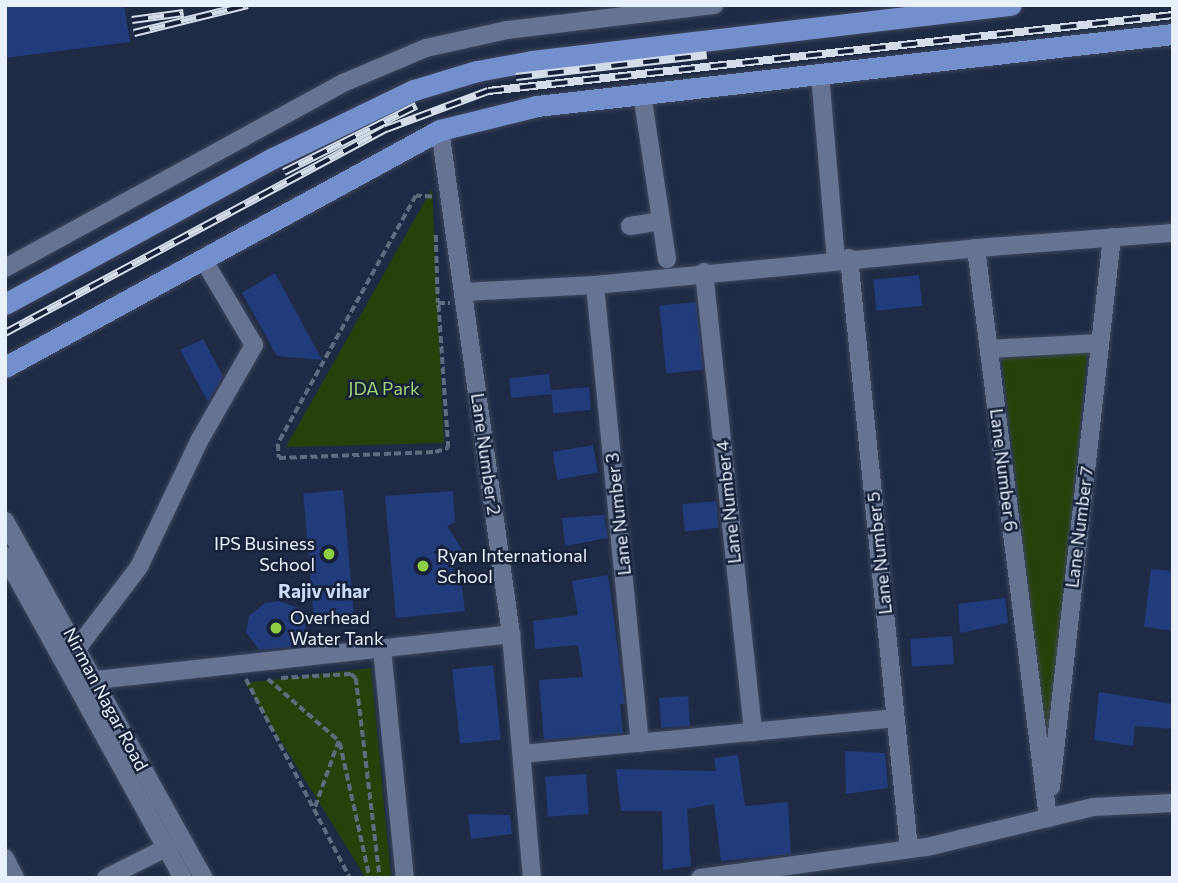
<!DOCTYPE html>
<style>
body{margin:0}
#map{position:relative;width:1178px;height:883px;overflow:hidden;background:#1f2b44;font-family:Commissioner,sans-serif}
div>[style]{position:absolute}
.green>*{inset:0;background:#28410a}
.building>*{inset:0;background:#223b7a;transform-origin:0 0}
.path>*{height:3.5px;margin-top:-1.75px;transform-origin:0;background:repeating-linear-gradient(90deg,#616b80 0 7px,transparent 0 10.5px)}
.roads{filter:drop-shadow(0 0 2px #3f475d) drop-shadow(0 0 2px #3f475d)}
.minor>*{height:18px;margin:-9px;padding:0 9px;transform-origin:9px;border-radius:9px;background:#667492}
.major>*{height:21px;margin:-10.5px;padding:0 10.5px;transform-origin:10.5px;border-radius:10.5px;background:#7490cc}
.rail>*{height:8px;margin-top:-4px;transform-origin:0;background:repeating-linear-gradient(90deg,#162139 0 16px,#d4dcea 0 32px);box-sizing:border-box;border-block:2px solid #d4dcea}
.dots>*{width:19px;height:19px;translate:-50% -50%;box-sizing:border-box;border:4px solid #162139;border-radius:50%}
span{translate:-50% -50%;white-space:nowrap;text-align:center;line-height:1.15;-webkit-text-stroke:5px #162139;paint-order:stroke}
.park-label{font-size:18px;color:#a2d671}
.street-label{font-size:18px;color:#e9f0fd}
.poi-label{font-size:18px;color:#e9f0fd}
.right{translate:-100% -50%;text-align:right}
.left{translate:0 -50%;text-align:left}
.neighbourhood-label{font-size:19px;color:#cbdbfd;font-weight:700}
.frame{position:absolute;inset:0;border:7px solid #e9f0fd;pointer-events:none}
</style>
<div id="map">
<div class="green">
<div style="clip-path:polygon(432px 189px,444px 443px,286px 447px,429px 194px)"></div>
<div style="clip-path:polygon(1087px 353px,1048px 756px,1002px 359px)"></div>
<div style="clip-path:polygon(371px 668px,391px 878px,366px 878px,245px 683px)"></div>
</div>
<div class="building">
<div style="clip-path:polygon(5px 5px,124px 5px,130px 42px,5px 58px)"></div>
<div style="clip-path:polygon(275px 273px,322px 360px,277px 356px,242px 293px)"></div>
<div style="left:919px;top:275px;width:31px;height:46px;rotate:84deg"></div>
<div style="left:696px;top:302px;width:68px;height:37px;rotate:84deg"></div>
<div style="clip-path:polygon(203px 339px,223px 376px,208px 402px,180px 350px)"></div>
<div style="left:549px;top:374px;width:20px;height:40px;rotate:84deg"></div>
<div style="left:589px;top:387px;width:23px;height:38px;rotate:85deg"></div>
<div style="left:593px;top:445px;width:28px;height:41px;rotate:80deg"></div>
<div style="left:343px;top:490px;width:124px;height:40px;rotate:85deg"></div>
<div style="clip-path:polygon(453px 491px,455px 522px,447px 526px,463px 551px,446px 583px,461px 581px,465px 611px,396px 618px,385px 496px)"></div>
<div style="left:716px;top:501px;width:27px;height:34px;rotate:84deg"></div>
<div style="clip-path:polygon(604px 515px,608px 538px,565px 546px,562px 518px)"></div>
<div style="clip-path:polygon(1151px 569px,1173px 571px,1173px 631px,1144px 627px)"></div>
<div style="clip-path:polygon(608px 575px,625px 704px,620px 704px,623px 733px,544px 740px,539px 680px,583px 677px,578px 645px,535px 649px,533px 621px,578px 615px,572px 581px)"></div>
<div style="clip-path:polygon(1005px 598px,1008px 623px,960px 633px,958px 604px)"></div>
<div style="clip-path:polygon(279px 601px,304px 610px,306px 638px,302px 646px,259px 650px,246px 632px,249px 616px,265px 603px)"></div>
<div style="left:952px;top:636px;width:28px;height:42px;rotate:86deg"></div>
<div style="left:493px;top:665px;width:75px;height:41px;rotate:84deg"></div>
<div style="clip-path:polygon(1099px 692px,1173px 704px,1173px 729px,1135px 726px,1133px 746px,1094px 740px)"></div>
<div style="left:688px;top:696px;width:30px;height:29px;rotate:86deg"></div>
<div style="clip-path:polygon(845px 751px,885px 753px,888px 788px,846px 794px)"></div>
<div style="clip-path:polygon(738px 755px,745px 806px,788px 802px,791px 854px,721px 861px,714px 804px,687px 809px,691px 866px,663px 870px,662px 811px,621px 811px,616px 769px,716px 771px,714px 758px)"></div>
<div style="left:586px;top:774px;width:40px;height:41px;rotate:86deg"></div>
<div style="clip-path:polygon(468px 814px,510px 815px,512px 834px,471px 839px)"></div>
</div>
<div class="path">
<div style="left:432px;top:197px;width:16px;rotate:-176deg"></div>
<div style="left:416px;top:196px;width:284px;rotate:119.1deg"></div>
<div style="left:278px;top:444px;width:14px;rotate:86deg"></div>
<div style="left:279px;top:458px;width:156px;rotate:-2.2deg"></div>
<div style="left:435px;top:452px;width:14px;rotate:-17deg"></div>
<div style="left:448px;top:448px;width:145px;rotate:-93.9deg"></div>
<div style="left:438px;top:303px;width:12px"></div>
<div style="left:436px;top:235px;width:68px;rotate:88.3deg"></div>
<div style="left:281px;top:678px;width:70px;rotate:-3.3deg"></div>
<div style="left:351px;top:674px;width:6px;rotate:39deg"></div>
<div style="left:356px;top:678px;width:201px;rotate:83.2deg"></div>
<div style="left:246px;top:679px;width:225px;rotate:62.4deg"></div>
<div style="left:268px;top:679px;width:94px;rotate:41.1deg"></div>
<div style="left:339px;top:741px;width:71px;rotate:109.7deg"></div>
<div style="left:340px;top:743px;width:138px;rotate:77.5deg"></div>
</div>
<div class="roads">
<div class="minor">
<div style="left:820px;top:74px;width:186px;rotate:85.1deg"></div>
<div style="left:642px;top:94px;width:167px;rotate:81.4deg"></div>
<div style="left:440px;top:130px;width:509px;rotate:81.98deg"></div>
<div style="left:511px;top:634px;width:245px;rotate:85.1deg"></div>
<div style="left:630px;top:226px;width:31px;rotate:-9deg"></div>
<div style="left:976px;top:248px;width:198px;rotate:-4.4deg"></div>
<div style="left:849px;top:258px;width:594px;rotate:84.2deg"></div>
<div style="left:5px;top:268px;width:385px;rotate:-28.7deg"></div>
<div style="left:343px;top:83px;width:90px;rotate:-22.9deg"></div>
<div style="left:426px;top:48px;width:83px;rotate:-12.5deg"></div>
<div style="left:507px;top:30px;width:209px;rotate:-6.9deg"></div>
<div style="left:704px;top:272px;width:463px;rotate:83.9deg"></div>
<div style="left:595px;top:285px;width:460px;rotate:84.4deg"></div>
<div style="left:464px;top:292px;width:131px;rotate:-3.1deg"></div>
<div style="left:595px;top:285px;width:383px;rotate:-5.5deg"></div>
<div style="left:976px;top:248px;width:575px;rotate:82.8deg"></div>
<div style="left:989px;top:349px;width:111px;rotate:-3.1deg"></div>
<div style="left:5px;top:521px;width:409px;rotate:60.9deg"></div>
<div style="left:5px;top:556px;width:368px;rotate:61.1deg"></div>
<div style="left:79px;top:646px;width:99px;rotate:-52.8deg"></div>
<div style="left:139px;top:567px;width:140px;rotate:-64.5deg"></div>
<div style="left:199px;top:441px;width:111px;rotate:-60.2deg"></div>
<div style="left:254px;top:345px;width:100px;rotate:-120.7deg"></div>
<div style="left:382px;top:649px;width:230px;rotate:84.3deg"></div>
<div style="left:96px;top:680px;width:418px;rotate:-6.3deg"></div>
<div style="left:522px;top:754px;width:375px;rotate:-5.5deg"></div>
<div style="left:1051px;top:787px;width:553px;rotate:-83.67deg"></div>
<div style="left:5px;top:858px;width:22px;rotate:63deg"></div>
<div style="left:106px;top:878px;width:78px;rotate:-26.6deg"></div>
<div style="left:700px;top:878px;width:229px;rotate:-7.8deg"></div>
<div style="left:927px;top:847px;width:171px;rotate:-13.5deg"></div>
<div style="left:1093px;top:807px;width:80px;rotate:-2.9deg"></div>
</div>
<div class="major">
<div style="left:5px;top:304px;width:303px;rotate:-28.6deg"></div>
<div style="left:271px;top:159px;width:159px;rotate:-25.8deg"></div>
<div style="left:414px;top:90px;width:66px;rotate:-16.8deg"></div>
<div style="left:477px;top:71px;width:56px;rotate:-10.3deg"></div>
<div style="left:532px;top:61px;width:482px;rotate:-6.7deg"></div>
<div style="left:5px;top:367px;width:495px;rotate:-28.6deg"></div>
<div style="left:440px;top:130px;width:100px;rotate:-13.9deg"></div>
<div style="left:537px;top:106px;width:640px;rotate:-6.46deg"></div>
</div>
</div>
<div class="rail">
<div style="left:132px;top:20px;width:52px;rotate:-7.7deg"></div>
<div style="left:134px;top:33px;width:117px;rotate:-13.8deg"></div>
<div style="left:516px;top:77px;width:192px;rotate:-6.6deg"></div>
<div style="left:284px;top:172px;width:148px;rotate:-26.6deg"></div>
<div style="left:5px;top:333px;width:432px;rotate:-28.2deg"></div>
<div style="left:386px;top:129px;width:109px;rotate:-20.4deg"></div>
<div style="left:488px;top:91px;width:689px;rotate:-6.33deg"></div>
</div>
<div class="dots">
<div style="left:329px;top:554px;background:#8dce44"></div>
<div style="left:423px;top:566px;background:#8dce44"></div>
<div style="left:276px;top:628px;background:#8dce44"></div>
</div>
<div class="park-label">
<span style="left:384px;top:388px">JDA Park</span>
</div>
<div class="street-label">
<span style="left:486px;top:454px;rotate:82deg">Lane Number 2</span>
<span style="left:1004px;top:470px;rotate:83deg">Lane Number 6</span>
<span style="left:728px;top:502px;rotate:-96deg">Lane Number 4</span>
<span style="left:618px;top:514px;rotate:-96deg">Lane Number 3</span>
<span style="left:1079px;top:527px;rotate:-83deg">Lane Number 7</span>
<span style="left:879px;top:553px;rotate:-96deg">Lane Number 5</span>
<span style="left:106px;top:699px;rotate:62deg">Nirman Nagar Road</span>
</div>
<div class="poi-label">
<span class="right" style="left:315px;top:554px">IPS Business<br>School</span>
<span class="left" style="left:437px;top:566px">Ryan International<br>School</span>
<span class="left" style="left:290px;top:628px">Overhead<br>Water Tank</span>
</div>
<div class="neighbourhood-label">
<span style="left:324px;top:591px">Rajiv vihar</span>
</div>
<div class="frame"></div>
</div>
